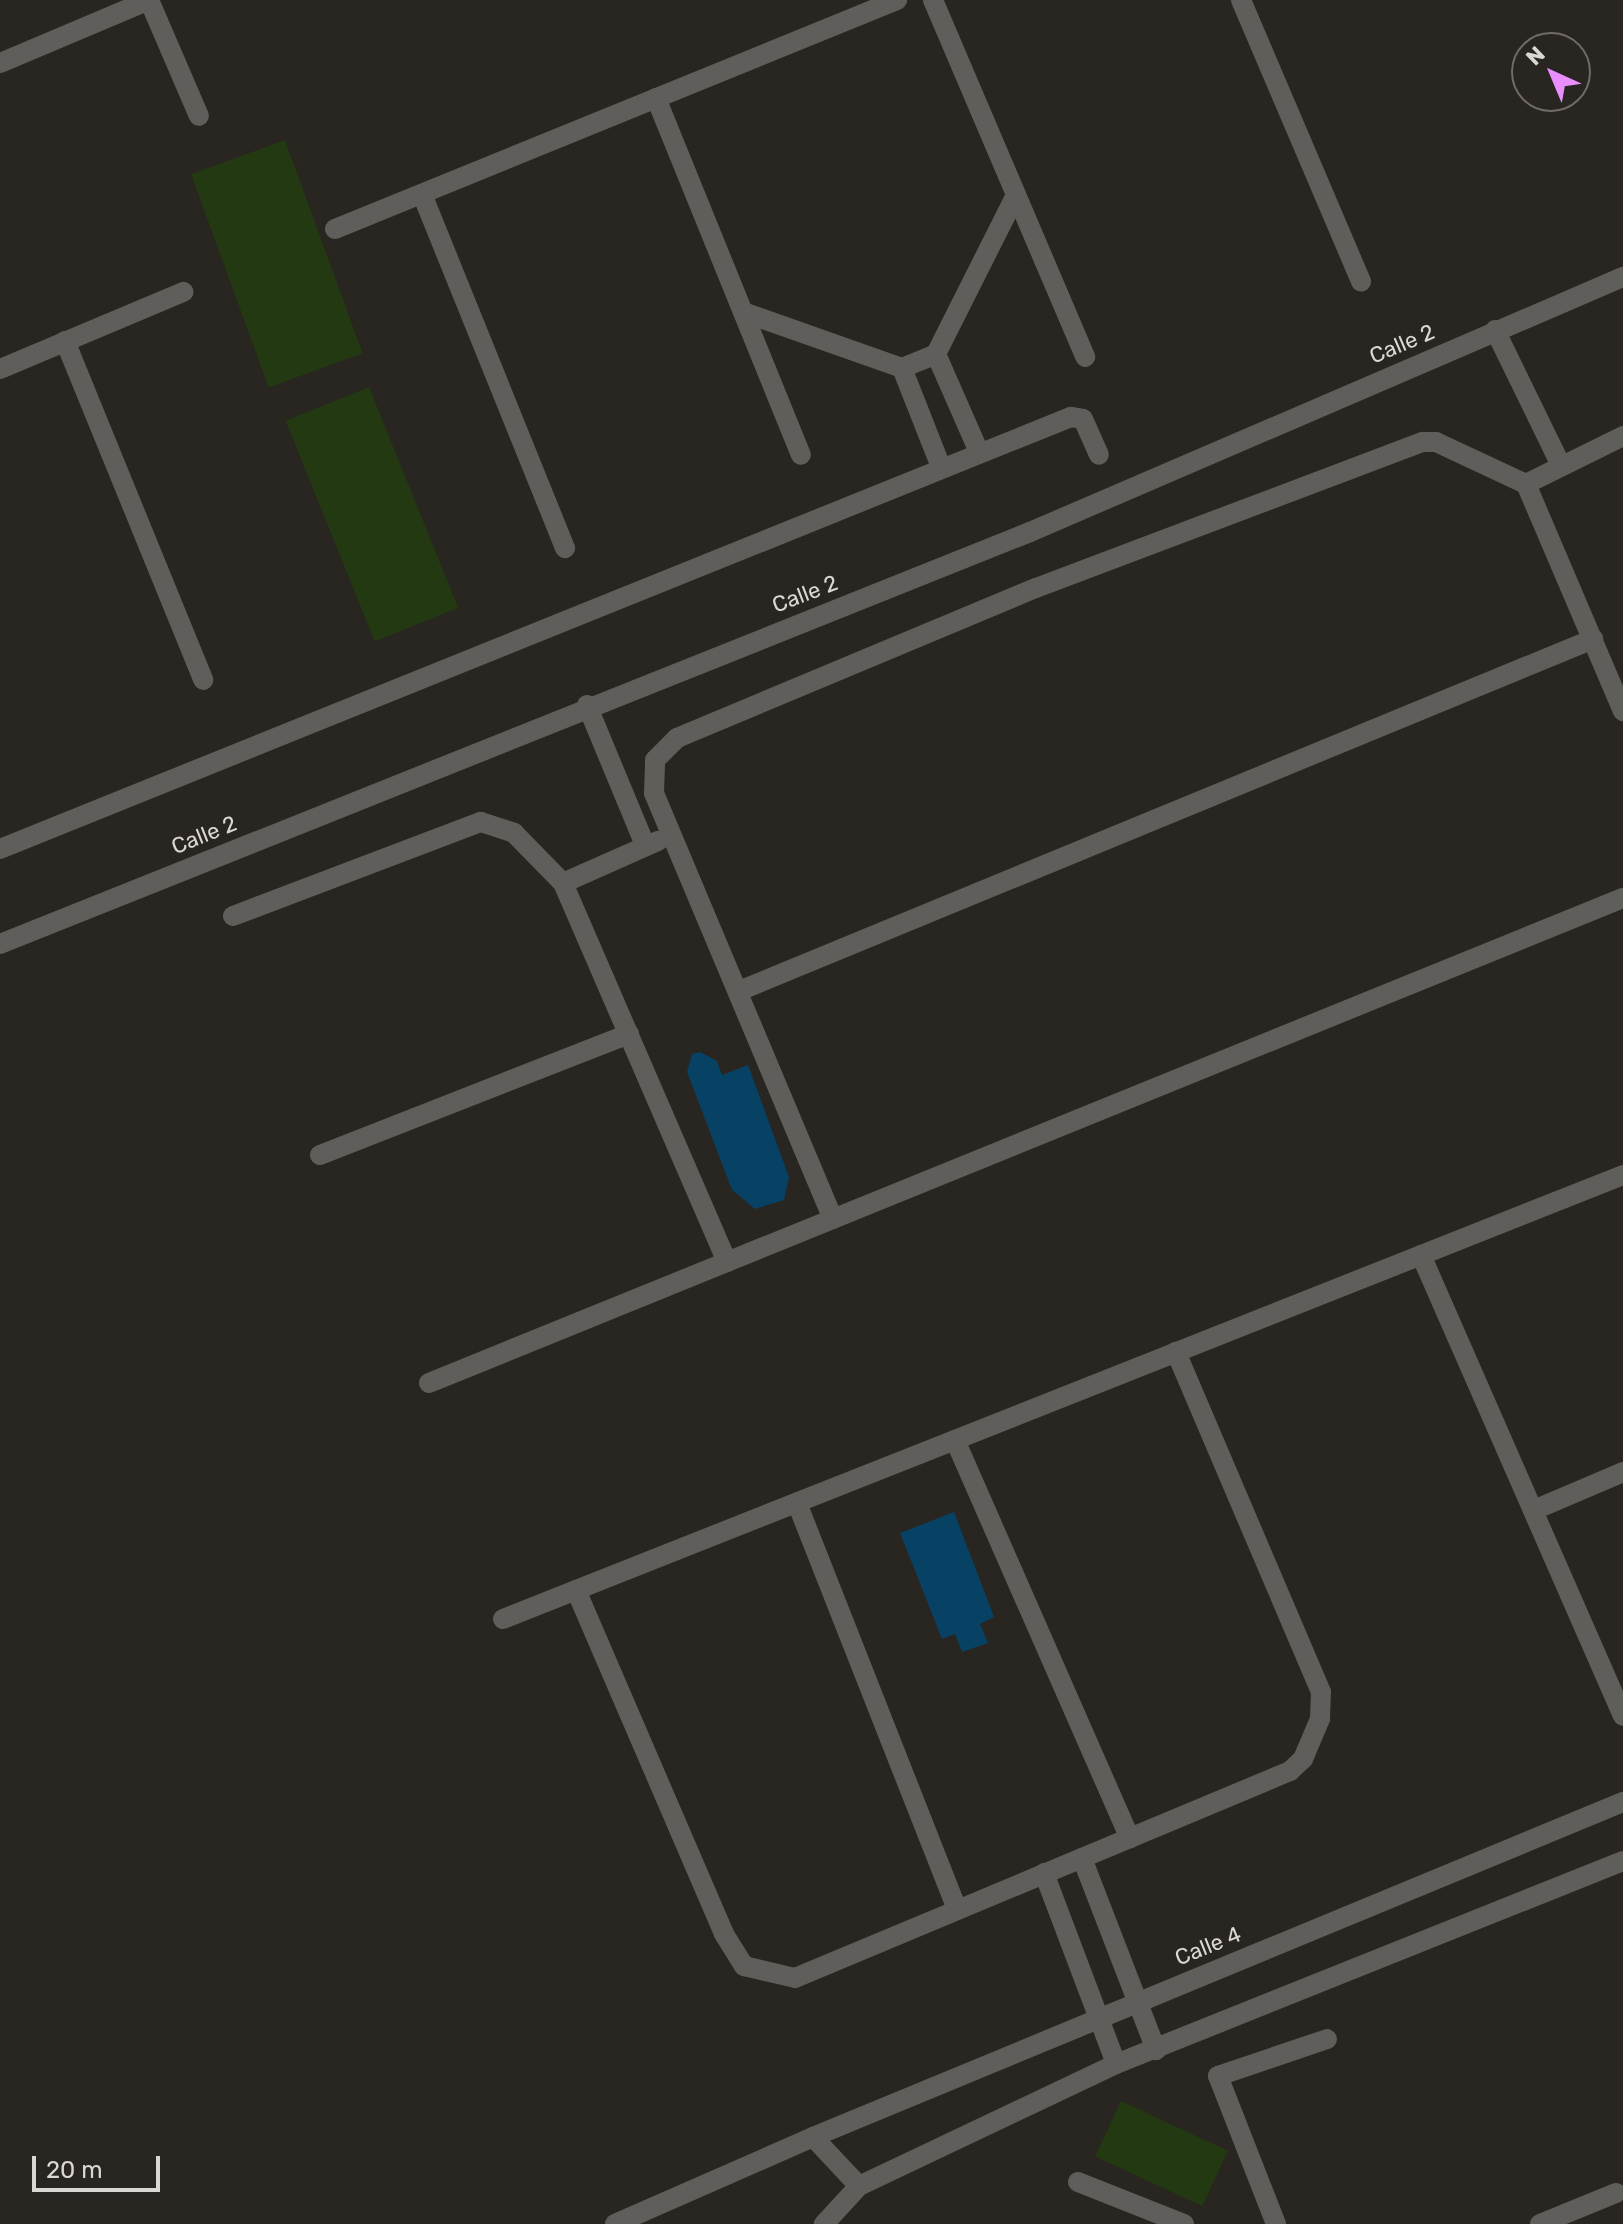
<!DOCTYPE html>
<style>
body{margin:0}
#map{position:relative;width:1623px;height:2224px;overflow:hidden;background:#292521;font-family:Rubik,sans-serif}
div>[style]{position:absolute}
.green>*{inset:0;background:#233912;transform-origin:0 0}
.water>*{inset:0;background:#074265}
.service>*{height:20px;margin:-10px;padding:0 10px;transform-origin:10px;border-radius:10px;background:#605e5b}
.minor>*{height:20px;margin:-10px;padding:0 10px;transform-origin:10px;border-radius:10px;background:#605e5b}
span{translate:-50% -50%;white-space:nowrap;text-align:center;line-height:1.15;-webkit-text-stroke:8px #292521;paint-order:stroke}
.street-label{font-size:22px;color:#dad7d4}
.north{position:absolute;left:1511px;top:32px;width:80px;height:80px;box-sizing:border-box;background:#292521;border:2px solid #706c69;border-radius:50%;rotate:316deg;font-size:22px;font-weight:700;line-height:32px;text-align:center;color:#dad7d4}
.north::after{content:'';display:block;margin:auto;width:28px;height:36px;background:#ea8dfd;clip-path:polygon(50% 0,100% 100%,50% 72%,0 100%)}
.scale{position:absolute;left:32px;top:2156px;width:128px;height:36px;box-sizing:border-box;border:4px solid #dad7d4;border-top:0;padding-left:10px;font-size:24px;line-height:28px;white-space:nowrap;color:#dad7d4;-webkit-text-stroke:6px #292521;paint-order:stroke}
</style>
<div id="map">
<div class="green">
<div style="left:285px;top:140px;width:227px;height:100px;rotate:70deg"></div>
<div style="left:369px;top:387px;width:238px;height:90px;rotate:68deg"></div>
<div style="left:1121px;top:2101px;width:118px;height:61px;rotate:25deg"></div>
</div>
<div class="water">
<div style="clip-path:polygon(700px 1052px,717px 1061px,722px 1075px,748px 1065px,789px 1177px,784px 1200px,755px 1209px,732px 1190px,687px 1072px,692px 1054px)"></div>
<div style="clip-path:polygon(954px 1512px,994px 1617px,980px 1624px,988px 1643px,962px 1652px,955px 1634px,942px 1639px,900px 1533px)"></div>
</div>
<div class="service">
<div style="left:149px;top:0;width:126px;rotate:66.7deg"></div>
<div style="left:933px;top:0;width:388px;rotate:66.9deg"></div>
<div style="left:1241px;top:0;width:306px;rotate:66.9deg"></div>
<div style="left:0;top:63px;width:162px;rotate:-22.9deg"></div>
<div style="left:656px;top:98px;width:385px;rotate:67.9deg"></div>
<div style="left:422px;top:194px;width:382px;rotate:68deg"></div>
<div style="left:335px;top:229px;width:607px;rotate:-22.17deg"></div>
<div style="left:743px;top:312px;width:169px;rotate:19.4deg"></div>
<div style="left:902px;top:368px;width:37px;rotate:-22deg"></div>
<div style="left:936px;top:354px;width:178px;rotate:-63.3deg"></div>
<div style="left:1495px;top:330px;width:148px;rotate:64deg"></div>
<div style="left:65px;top:341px;width:366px;rotate:67.8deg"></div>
<div style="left:936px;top:354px;width:107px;rotate:66.3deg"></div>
<div style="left:902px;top:368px;width:106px;rotate:68.5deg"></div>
<div style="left:0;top:369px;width:199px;rotate:-22.8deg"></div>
<div style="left:1526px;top:484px;width:108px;rotate:-26.3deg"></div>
<div style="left:587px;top:705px;width:152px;rotate:67.5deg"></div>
<div style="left:563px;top:883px;width:104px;rotate:-23.9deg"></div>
<div style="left:233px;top:916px;width:265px;rotate:-20.8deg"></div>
<div style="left:481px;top:822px;width:35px;rotate:18deg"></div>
<div style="left:514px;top:833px;width:70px;rotate:45.6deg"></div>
<div style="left:563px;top:883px;width:413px;rotate:66.6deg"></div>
<div style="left:739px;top:991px;width:924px;rotate:-22.4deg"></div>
<div style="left:320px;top:1155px;width:332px;rotate:-21.4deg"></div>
<div style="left:833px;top:1219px;width:462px;rotate:-112.8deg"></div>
<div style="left:654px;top:793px;width:33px;rotate:-88deg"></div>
<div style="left:655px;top:760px;width:31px;rotate:-45deg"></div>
<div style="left:677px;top:738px;width:389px;rotate:-22.7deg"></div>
<div style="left:1036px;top:588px;width:414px;rotate:-20.7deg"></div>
<div style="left:1423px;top:442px;width:13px"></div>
<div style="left:1436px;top:442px;width:99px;rotate:25deg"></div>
<div style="left:1526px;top:484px;width:247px;rotate:66.9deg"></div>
<div style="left:1421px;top:1255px;width:503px;rotate:66.34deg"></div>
<div style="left:429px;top:1383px;width:1289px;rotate:-22.11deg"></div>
<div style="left:955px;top:1440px;width:435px;rotate:66.3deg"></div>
<div style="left:797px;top:1503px;width:437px;rotate:68.5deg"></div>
<div style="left:1534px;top:1510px;width:97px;rotate:-23.1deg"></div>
<div style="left:576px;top:1590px;width:374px;rotate:66.7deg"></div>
<div style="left:724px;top:1934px;width:38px;rotate:58deg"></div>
<div style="left:744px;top:1966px;width:52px;rotate:13.2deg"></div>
<div style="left:795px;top:1978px;width:537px;rotate:-22.69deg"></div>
<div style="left:1290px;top:1771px;width:18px;rotate:-43deg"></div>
<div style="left:1303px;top:1759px;width:43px;rotate:-67deg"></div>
<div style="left:1320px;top:1719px;width:27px;rotate:-88deg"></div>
<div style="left:1321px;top:1692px;width:370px;rotate:-113.1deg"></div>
<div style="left:503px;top:1619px;width:1205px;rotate:-21.62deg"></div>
<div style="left:1082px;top:1858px;width:206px;rotate:68.9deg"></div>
<div style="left:1044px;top:1873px;width:204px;rotate:69.3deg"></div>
<div style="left:1078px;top:2182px;width:114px;rotate:21.6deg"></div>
<div style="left:1276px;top:2224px;width:159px;rotate:-111.4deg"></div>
<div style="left:1218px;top:2076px;width:115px;rotate:-18.7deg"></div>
<div style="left:1540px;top:2224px;width:82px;rotate:-22.2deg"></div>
</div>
<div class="minor">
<div style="left:0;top:849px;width:1155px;rotate:-21.97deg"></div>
<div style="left:1071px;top:417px;width:12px;rotate:9deg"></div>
<div style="left:1083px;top:419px;width:39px;rotate:66deg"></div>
<div style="left:0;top:944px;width:1109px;rotate:-21.8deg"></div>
<div style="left:1030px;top:532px;width:646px;rotate:-23.27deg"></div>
<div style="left:813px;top:2137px;width:877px;rotate:-22.47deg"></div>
<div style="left:859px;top:2186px;width:284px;rotate:-25.4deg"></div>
<div style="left:1116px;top:2064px;width:546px;rotate:-21.82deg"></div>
<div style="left:615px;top:2224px;width:216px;rotate:-23.7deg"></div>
<div style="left:813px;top:2137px;width:67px;rotate:46.8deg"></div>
<div style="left:859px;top:2186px;width:52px;rotate:132.6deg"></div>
</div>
<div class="street-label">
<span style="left:1402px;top:344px;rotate:-23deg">Calle 2</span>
<span style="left:805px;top:594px;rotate:-21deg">Calle 2</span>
<span style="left:204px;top:835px;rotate:-22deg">Calle 2</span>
<span style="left:1208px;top:1946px;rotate:-22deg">Calle 4</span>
</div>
<div class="north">N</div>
<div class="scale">20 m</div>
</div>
